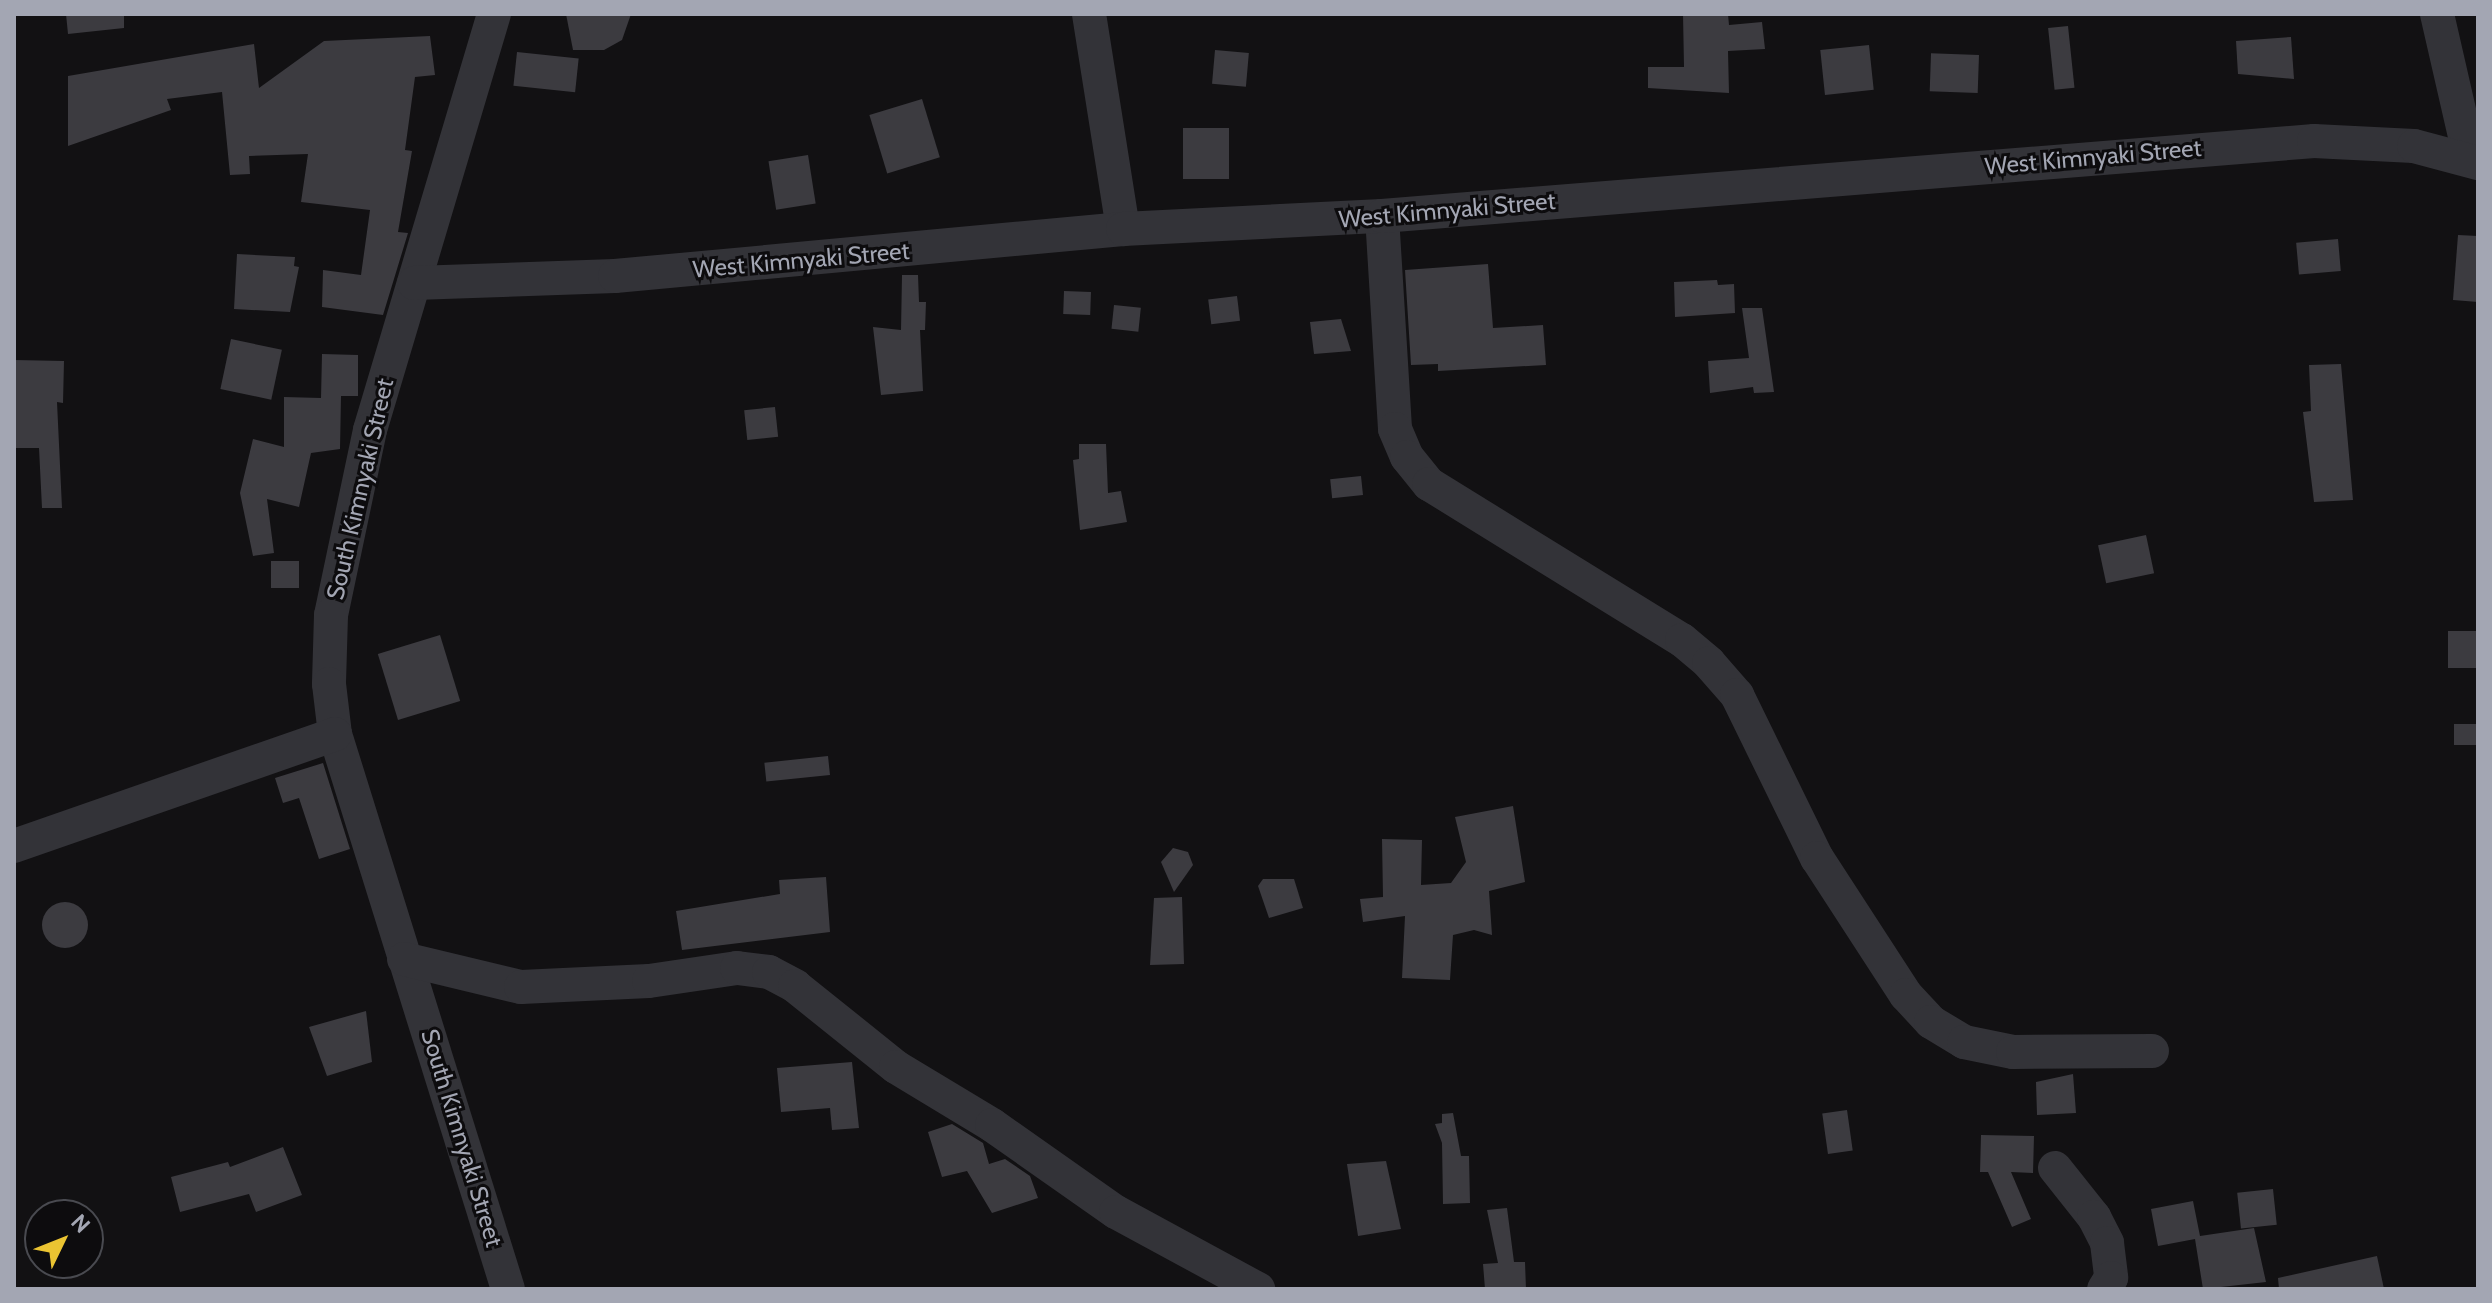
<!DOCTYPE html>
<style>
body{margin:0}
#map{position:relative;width:2492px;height:1303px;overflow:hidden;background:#121113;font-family:Cabin,sans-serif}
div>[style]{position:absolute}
.building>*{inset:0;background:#3c3b40;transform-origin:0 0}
.round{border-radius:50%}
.minor>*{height:34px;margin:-17px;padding:0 17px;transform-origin:17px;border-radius:17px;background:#333338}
span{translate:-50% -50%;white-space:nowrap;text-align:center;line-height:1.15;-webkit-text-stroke:6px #0d0c0e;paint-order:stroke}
.street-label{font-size:24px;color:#a3a6b3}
.frame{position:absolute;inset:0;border:16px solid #a3a6b3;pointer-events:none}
.north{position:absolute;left:24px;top:1199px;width:80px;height:80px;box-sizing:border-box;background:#0d0c0e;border:2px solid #494a50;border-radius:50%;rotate:47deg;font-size:22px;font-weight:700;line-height:32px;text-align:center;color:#a3a6b3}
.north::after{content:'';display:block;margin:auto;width:28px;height:36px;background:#ebc432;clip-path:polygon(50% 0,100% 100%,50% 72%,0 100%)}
</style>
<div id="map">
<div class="building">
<div style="clip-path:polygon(66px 14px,124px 14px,124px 28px,68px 34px)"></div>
<div style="clip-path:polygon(566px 14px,631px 14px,622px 40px,604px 50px,573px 50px)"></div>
<div style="clip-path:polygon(1683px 14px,1728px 14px,1729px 25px,1762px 22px,1765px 49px,1728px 51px,1729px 93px,1648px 88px,1648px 67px,1684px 67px)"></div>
<div style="left:2068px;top:26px;width:62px;height:20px;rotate:84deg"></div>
<div style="clip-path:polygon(430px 36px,435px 75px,415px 77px,405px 150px,412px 151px,398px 232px,408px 233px,383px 315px,322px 307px,323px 270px,361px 275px,370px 210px,301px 202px,308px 154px,249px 156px,250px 174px,230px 175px,222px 92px,167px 99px,171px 110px,68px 146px,68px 76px,254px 44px,259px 88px,324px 41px)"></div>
<div style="clip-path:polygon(2291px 37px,2294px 79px,2238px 74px,2236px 41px)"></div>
<div style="left:1869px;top:45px;width:45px;height:49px;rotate:84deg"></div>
<div style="left:1215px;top:50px;width:34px;height:34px;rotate:5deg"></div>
<div style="left:517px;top:52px;width:62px;height:34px;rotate:6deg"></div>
<div style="left:1979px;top:55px;width:38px;height:48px;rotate:92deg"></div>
<div style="left:922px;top:99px;width:61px;height:55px;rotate:73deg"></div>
<div style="left:1183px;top:128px;width:46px;height:51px"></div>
<div style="left:808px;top:155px;width:49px;height:40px;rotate:81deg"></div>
<div style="clip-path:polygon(2458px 235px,2478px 236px,2478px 302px,2453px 300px)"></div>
<div style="left:2338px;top:239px;width:32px;height:42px;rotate:85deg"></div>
<div style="clip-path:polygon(237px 254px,295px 257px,294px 266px,299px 267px,290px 312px,234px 309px)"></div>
<div style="clip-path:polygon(1488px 264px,1493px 328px,1543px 325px,1546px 365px,1438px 371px,1438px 364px,1411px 365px,1405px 270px)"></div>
<div style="clip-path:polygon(902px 275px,918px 275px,919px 302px,926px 302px,925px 330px,920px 330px,923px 391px,881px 395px,873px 327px,901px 330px)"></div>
<div style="clip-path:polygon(1717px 280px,1718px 285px,1734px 284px,1735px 313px,1675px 317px,1674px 282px)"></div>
<div style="left:1064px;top:291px;width:27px;height:23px;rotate:2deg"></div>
<div style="left:1237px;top:296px;width:25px;height:29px;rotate:83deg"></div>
<div style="left:1114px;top:305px;width:27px;height:24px;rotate:6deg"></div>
<div style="clip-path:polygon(1742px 308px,1762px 308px,1774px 392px,1754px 393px,1753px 387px,1710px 393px,1708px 361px,1749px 358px)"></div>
<div style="clip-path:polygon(1341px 319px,1351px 351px,1314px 354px,1310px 322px)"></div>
<div style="left:231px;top:339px;width:52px;height:51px;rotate:12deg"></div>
<div style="clip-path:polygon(322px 354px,358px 355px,358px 396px,341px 396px,340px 449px,311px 453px,299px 507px,267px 499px,274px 553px,253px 556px,240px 493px,253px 439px,284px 447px,284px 397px,321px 398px)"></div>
<div style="clip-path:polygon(14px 360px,64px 361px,63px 403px,57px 402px,62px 508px,42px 508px,39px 448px,14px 448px)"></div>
<div style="clip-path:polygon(2341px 364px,2353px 500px,2314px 502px,2303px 412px,2311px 411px,2309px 365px)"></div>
<div style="left:775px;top:407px;width:30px;height:31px;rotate:84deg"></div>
<div style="clip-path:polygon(1079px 444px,1106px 444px,1108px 493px,1121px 491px,1127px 522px,1080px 530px,1073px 460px,1079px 459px)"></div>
<div style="left:1361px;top:476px;width:19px;height:31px;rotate:84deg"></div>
<div style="left:2146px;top:535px;width:39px;height:49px;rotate:78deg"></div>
<div style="left:299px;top:561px;width:27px;height:28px;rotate:90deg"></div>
<div style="left:2478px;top:631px;width:37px;height:30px;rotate:90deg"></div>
<div style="left:440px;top:635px;width:69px;height:65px;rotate:73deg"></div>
<div style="left:2478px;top:724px;width:21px;height:24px;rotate:90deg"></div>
<div style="left:828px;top:756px;width:19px;height:64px;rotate:84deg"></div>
<div style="clip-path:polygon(323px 763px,350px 849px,319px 859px,299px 798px,283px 803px,275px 778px)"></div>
<div style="clip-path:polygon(1513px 806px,1525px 882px,1489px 891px,1492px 935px,1474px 930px,1453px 935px,1450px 980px,1402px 978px,1405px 916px,1363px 922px,1360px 899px,1383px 897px,1382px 839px,1422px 840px,1421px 885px,1451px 883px,1466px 862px,1455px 817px)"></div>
<div style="clip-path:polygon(1173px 848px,1188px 852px,1193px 865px,1174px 892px,1161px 862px)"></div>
<div style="clip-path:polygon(826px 877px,830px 932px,682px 950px,676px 911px,780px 894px,779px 880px)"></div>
<div style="clip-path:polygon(1263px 879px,1294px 879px,1303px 908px,1269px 918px,1258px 886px)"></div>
<div style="clip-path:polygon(1182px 897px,1184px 964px,1150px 965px,1154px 898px)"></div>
<div class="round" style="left:42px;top:902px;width:46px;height:46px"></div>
<div style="clip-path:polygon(366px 1011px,372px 1062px,327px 1076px,309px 1027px)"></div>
<div style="clip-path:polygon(852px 1062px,859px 1128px,832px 1130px,830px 1108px,781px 1112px,777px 1068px)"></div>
<div style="clip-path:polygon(2073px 1074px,2076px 1113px,2037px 1115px,2036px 1082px)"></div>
<div style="left:1847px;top:1110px;width:41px;height:25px;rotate:82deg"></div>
<div style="clip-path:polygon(1453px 1113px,1461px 1156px,1469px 1156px,1470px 1203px,1443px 1204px,1442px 1143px,1435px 1124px,1442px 1123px,1442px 1114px)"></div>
<div style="clip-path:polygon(952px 1124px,983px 1143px,989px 1164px,1005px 1159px,1030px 1176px,1038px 1198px,992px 1213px,967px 1171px,942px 1177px,928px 1132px)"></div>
<div style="clip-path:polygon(1981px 1135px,2034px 1136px,2033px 1173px,2011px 1172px,2031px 1219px,2012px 1227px,1988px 1172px,1980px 1172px)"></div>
<div style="clip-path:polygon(283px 1147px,302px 1195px,256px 1212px,249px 1194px,180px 1212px,171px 1177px,228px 1162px,230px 1167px)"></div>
<div style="clip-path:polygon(1386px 1161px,1401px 1229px,1358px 1236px,1347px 1164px)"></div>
<div style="left:2273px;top:1189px;width:36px;height:36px;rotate:84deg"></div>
<div style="clip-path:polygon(2193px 1201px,2200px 1236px,2254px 1228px,2266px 1282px,2203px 1289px,2195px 1239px,2158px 1246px,2151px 1209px)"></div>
<div style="clip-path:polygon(1507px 1208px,1514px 1262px,1525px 1262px,1526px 1289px,1485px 1289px,1483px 1264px,1498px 1263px,1487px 1210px)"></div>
<div style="clip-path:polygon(2377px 1256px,2384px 1289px,2279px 1289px,2278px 1278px)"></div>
</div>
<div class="minor">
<div style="left:494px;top:14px;width:434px;rotate:106.6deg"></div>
<div style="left:370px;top:430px;width:189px;rotate:101.9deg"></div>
<div style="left:331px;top:615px;width:69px;rotate:91.7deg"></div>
<div style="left:329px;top:684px;width:50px;rotate:83.2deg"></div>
<div style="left:335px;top:734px;width:581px;rotate:72.69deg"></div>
<div style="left:1089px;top:14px;width:218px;rotate:81deg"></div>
<div style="left:2437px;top:14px;width:148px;rotate:77.1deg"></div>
<div style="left:1382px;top:216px;width:213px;rotate:86.5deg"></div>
<div style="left:1395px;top:429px;width:30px;rotate:67deg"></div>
<div style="left:1407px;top:457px;width:35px;rotate:51deg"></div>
<div style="left:1429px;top:484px;width:297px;rotate:31.7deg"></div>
<div style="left:1682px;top:640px;width:35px;rotate:40deg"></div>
<div style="left:1709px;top:663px;width:43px;rotate:48.8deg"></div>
<div style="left:1737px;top:695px;width:182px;rotate:63.9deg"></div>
<div style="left:1817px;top:858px;width:163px;rotate:57deg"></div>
<div style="left:1906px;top:995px;width:37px;rotate:47deg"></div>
<div style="left:1931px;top:1022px;width:39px;rotate:31deg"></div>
<div style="left:1964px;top:1042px;width:50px;rotate:11.5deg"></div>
<div style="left:2013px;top:1052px;width:139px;rotate:-0.4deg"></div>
<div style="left:414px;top:283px;width:201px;rotate:-2deg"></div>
<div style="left:615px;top:276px;width:510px;rotate:-5.29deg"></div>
<div style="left:1123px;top:229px;width:259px;rotate:-2.9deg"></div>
<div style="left:1382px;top:216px;width:935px;rotate:-4.6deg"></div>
<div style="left:2314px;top:141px;width:100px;rotate:2.9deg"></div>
<div style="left:2414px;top:146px;width:66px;rotate:14.9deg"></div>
<div style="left:14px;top:846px;width:340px;rotate:-19.2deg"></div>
<div style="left:404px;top:959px;width:120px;rotate:13.5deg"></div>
<div style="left:521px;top:987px;width:128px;rotate:-2.7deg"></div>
<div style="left:649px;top:981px;width:89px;rotate:-8.4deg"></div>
<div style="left:737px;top:968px;width:32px;rotate:7deg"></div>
<div style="left:769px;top:972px;width:30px;rotate:28deg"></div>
<div style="left:795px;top:986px;width:129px;rotate:38.7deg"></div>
<div style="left:896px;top:1067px;width:112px;rotate:31.1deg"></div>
<div style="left:992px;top:1125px;width:151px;rotate:35.1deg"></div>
<div style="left:1116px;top:1212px;width:162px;rotate:28.5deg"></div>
<div style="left:2055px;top:1168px;width:63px;rotate:51.5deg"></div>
<div style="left:2094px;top:1217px;width:29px;rotate:63deg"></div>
<div style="left:2107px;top:1243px;width:35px;rotate:83deg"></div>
<div style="left:2111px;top:1278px;width:13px;rotate:122deg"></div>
</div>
<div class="street-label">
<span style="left:2093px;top:157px;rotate:-5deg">West Kimnyaki Street</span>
<span style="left:1447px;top:210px;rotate:-5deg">West Kimnyaki Street</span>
<span style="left:801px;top:260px;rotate:-5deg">West Kimnyaki Street</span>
<span style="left:360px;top:489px;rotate:-77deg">South Kimnyaki Street</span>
<span style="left:462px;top:1138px;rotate:73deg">South Kimnyaki Street</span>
</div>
<div class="frame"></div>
<div class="north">N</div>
</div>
